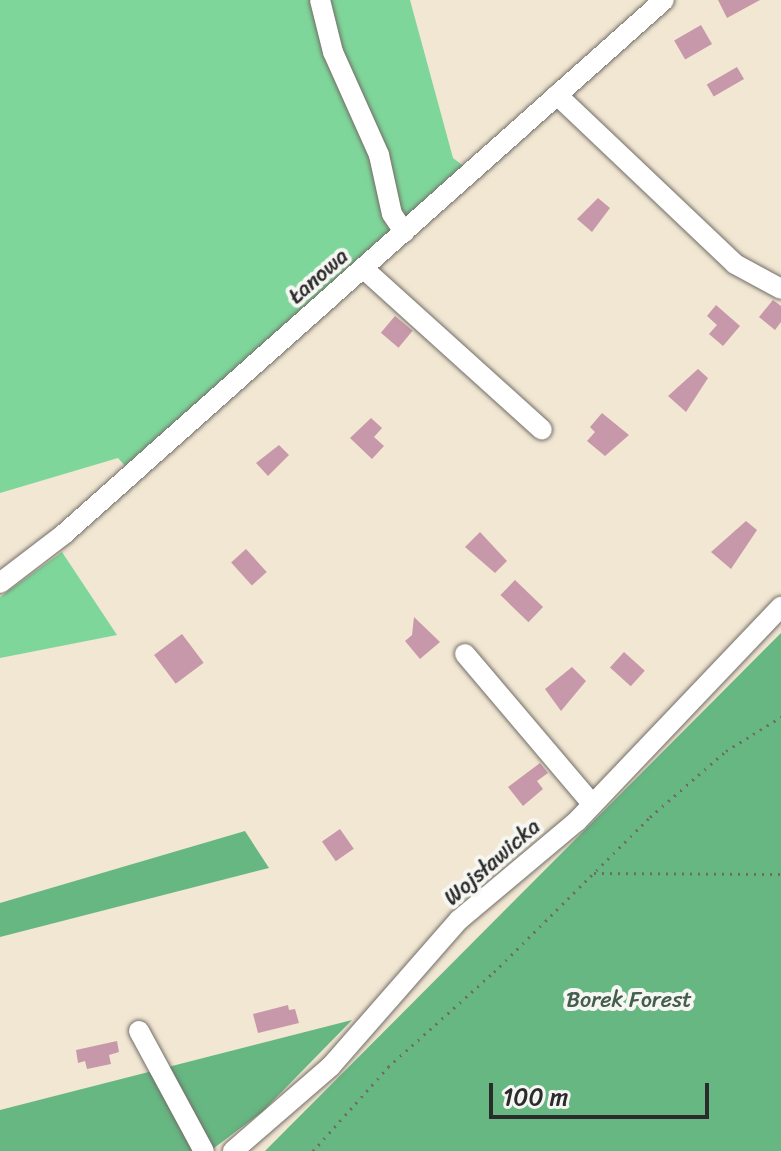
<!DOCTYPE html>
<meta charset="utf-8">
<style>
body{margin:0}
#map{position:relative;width:781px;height:1151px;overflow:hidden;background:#f2e7d3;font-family:Sriracha,sans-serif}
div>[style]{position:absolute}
.green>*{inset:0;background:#7fd69b}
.forest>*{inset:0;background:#67b783}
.building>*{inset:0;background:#c798a9;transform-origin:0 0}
.path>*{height:3px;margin-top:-1.5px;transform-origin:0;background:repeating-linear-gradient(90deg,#716d66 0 2px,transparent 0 8px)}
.roads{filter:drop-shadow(0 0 2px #716d66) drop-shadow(0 0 2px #716d66)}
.minor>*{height:20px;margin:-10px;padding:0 10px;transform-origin:10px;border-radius:10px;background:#fff}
span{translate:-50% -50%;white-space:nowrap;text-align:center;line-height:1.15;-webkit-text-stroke:8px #f6f6f2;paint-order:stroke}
.street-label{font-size:22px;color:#2b2b2b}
.park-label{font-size:22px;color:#445e4d}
.scale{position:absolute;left:489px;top:1083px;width:220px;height:36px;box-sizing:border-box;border:4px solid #2b2b2b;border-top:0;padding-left:10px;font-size:24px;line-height:28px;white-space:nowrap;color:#2b2b2b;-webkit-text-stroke:6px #f6f6f2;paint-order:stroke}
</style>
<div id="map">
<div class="green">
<div style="clip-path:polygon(0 0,410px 0,453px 158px,465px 167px,125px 466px,118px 458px,0 493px)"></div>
<div style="clip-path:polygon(62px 552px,117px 635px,0 658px,0 597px)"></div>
</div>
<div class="forest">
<div style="clip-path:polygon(781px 633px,781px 1151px,265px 1151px)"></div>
<div style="clip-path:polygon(245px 831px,269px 868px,0 937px,0 903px)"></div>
<div style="clip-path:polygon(352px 1020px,262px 1112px,210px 1151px,0 1151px,0 1110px)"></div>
</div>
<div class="building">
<div style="clip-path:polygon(718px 0,760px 0,727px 18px)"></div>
<div style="left:701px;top:25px;width:22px;height:31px;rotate:60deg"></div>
<div style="left:737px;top:67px;width:14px;height:35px;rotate:60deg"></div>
<div style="clip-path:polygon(598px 198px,610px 208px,592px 232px,577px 219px)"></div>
<div style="clip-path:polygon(773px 300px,781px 306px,781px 322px,775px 330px,759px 317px)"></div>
<div style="clip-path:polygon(716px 305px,740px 326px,723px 346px,709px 334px,717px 325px,707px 316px)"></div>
<div style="left:395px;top:316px;width:23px;height:22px;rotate:40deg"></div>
<div style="clip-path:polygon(698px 369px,708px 378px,686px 412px,668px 396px)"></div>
<div style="clip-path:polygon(602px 413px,629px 435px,605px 456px,587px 441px,595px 432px,590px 427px)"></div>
<div style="clip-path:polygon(371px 418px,382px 428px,374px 437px,384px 446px,372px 459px,350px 438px)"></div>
<div style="clip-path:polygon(279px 445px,289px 455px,268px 476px,256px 463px)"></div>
<div style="clip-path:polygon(746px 521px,757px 530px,731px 569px,711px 552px)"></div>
<div style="clip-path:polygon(480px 532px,507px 561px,495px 573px,465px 547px)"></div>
<div style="left:246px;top:549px;width:31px;height:20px;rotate:48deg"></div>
<div style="left:515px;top:580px;width:39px;height:21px;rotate:44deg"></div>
<div style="clip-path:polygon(414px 617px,440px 642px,420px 659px,405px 641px,412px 635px)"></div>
<div style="left:182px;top:634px;width:36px;height:35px;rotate:53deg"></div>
<div style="left:624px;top:652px;width:28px;height:21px;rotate:42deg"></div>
<div style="clip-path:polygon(572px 667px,586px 681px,561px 711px,545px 689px)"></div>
<div style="clip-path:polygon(540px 763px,548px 773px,537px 781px,543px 789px,523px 806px,508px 787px)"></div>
<div style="left:340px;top:829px;width:24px;height:22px;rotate:55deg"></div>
<div style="clip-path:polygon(288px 1005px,289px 1010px,295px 1009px,299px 1023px,258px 1033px,253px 1014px)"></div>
<div style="clip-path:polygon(117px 1041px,119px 1052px,109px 1055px,111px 1064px,87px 1069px,85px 1061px,78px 1063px,76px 1050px)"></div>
</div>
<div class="path">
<div style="left:594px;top:873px;width:187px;rotate:0.3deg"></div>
<div style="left:313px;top:1151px;width:113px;rotate:-48.2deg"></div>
<div style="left:388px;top:1067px;width:142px;rotate:-41.9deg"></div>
<div style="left:494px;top:972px;width:220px;rotate:-44.8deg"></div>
<div style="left:650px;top:817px;width:101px;rotate:-41deg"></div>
<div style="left:726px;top:751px;width:65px;rotate:-31.7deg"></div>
</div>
<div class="roads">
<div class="minor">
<div style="left:320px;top:0;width:54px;rotate:76deg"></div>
<div style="left:333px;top:52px;width:113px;rotate:65.9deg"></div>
<div style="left:379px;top:155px;width:60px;rotate:77.6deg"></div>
<div style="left:392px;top:214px;width:22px;rotate:56deg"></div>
<div style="left:557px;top:95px;width:245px;rotate:43.5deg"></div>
<div style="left:735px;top:264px;width:52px;rotate:28.5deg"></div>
<div style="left:363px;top:268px;width:241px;rotate:42.1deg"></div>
<div style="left:0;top:583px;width:81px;rotate:-37.4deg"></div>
<div style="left:64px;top:534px;width:803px;rotate:-41.67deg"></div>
<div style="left:465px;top:654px;width:197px;rotate:49.7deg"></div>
<div style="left:139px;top:1031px;width:136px;rotate:61.6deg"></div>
<div style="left:233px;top:1151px;width:130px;rotate:-40.9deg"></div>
<div style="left:331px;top:1066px;width:194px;rotate:-48.8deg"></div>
<div style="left:459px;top:920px;width:154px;rotate:-40deg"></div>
<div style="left:577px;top:821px;width:296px;rotate:-46.4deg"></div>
</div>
</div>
<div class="street-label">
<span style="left:318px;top:276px;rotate:-41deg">Łanowa</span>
<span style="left:492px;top:862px;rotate:-41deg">Wojsławicka</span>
</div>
<div class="park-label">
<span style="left:629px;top:1000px">Borek Forest</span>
</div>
<div class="scale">100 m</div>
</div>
